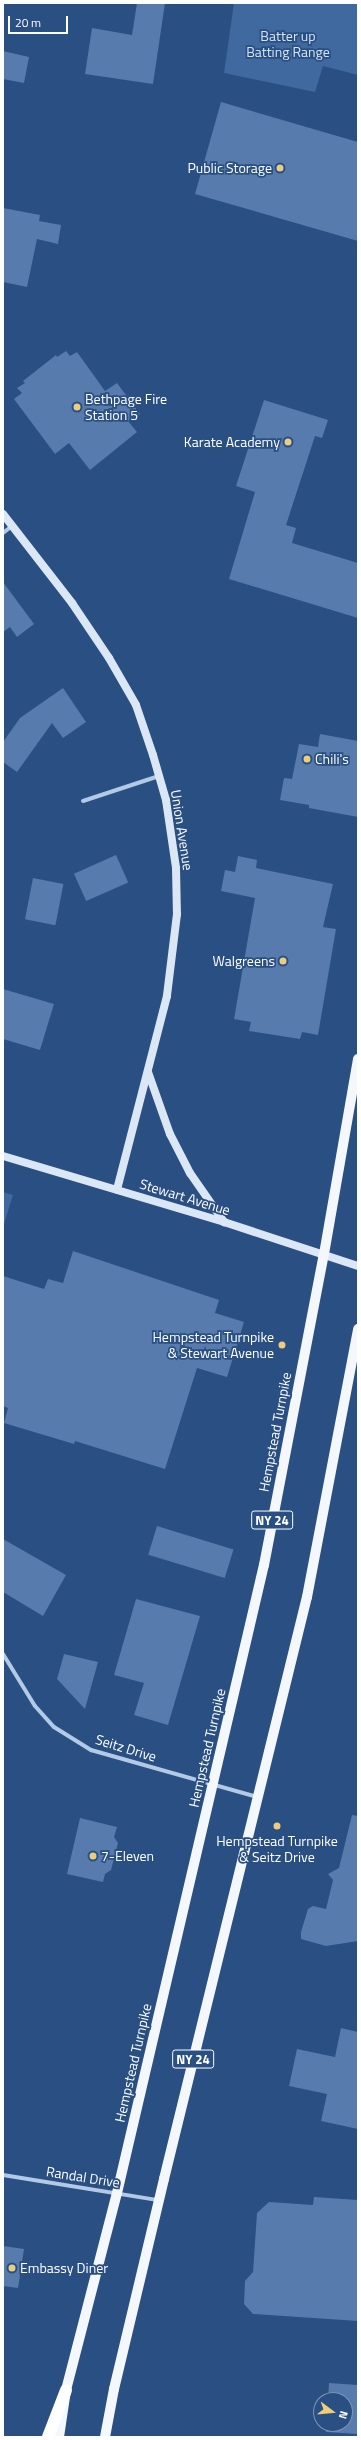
<!DOCTYPE html>
<style>
body{margin:0}
#map{position:relative;width:361px;height:2440px;overflow:hidden;background:#2a4f83;font-family:"Titillium Web",sans-serif}
div>[style]{position:absolute}
.green>*{inset:0;background:#3f699f}
.building>*{inset:0;background:#567bac;transform-origin:0 0}
.street>*{height:4px;margin:-2px;padding:0 2px;transform-origin:2px;border-radius:2px;background:#b3cae6}
.secondary>*{height:8px;margin:-4px;padding:0 4px;transform-origin:4px;border-radius:4px;background:#dce7f6}
.primary>*{height:10px;margin:-5px;padding:0 5px;transform-origin:5px;border-radius:5px;background:#f4f8fd}
.highway>*{height:12px;margin:-6px;padding:0 6px;transform-origin:6px;border-radius:6px;background:#fff}
.dots>*{width:11px;height:11px;translate:-50% -50%;box-sizing:border-box;border:2px solid #2a4f83;border-radius:50%}
span{translate:-50% -50%;white-space:nowrap;text-align:center;line-height:1.15;-webkit-text-stroke:3.5px #2a4f83;paint-order:stroke}
.shield-label span{padding:1px 3px;background:#2a4f83;border:1px solid;border-radius:3px;-webkit-text-stroke-width:0}
.shield-label{font-size:13px;color:#fff;font-weight:700}
.park-label{font-size:14px;color:#d6e4f5}
.poi-label{font-size:14px;color:#fff}
.right{translate:-100% -50%;text-align:right}
.left{translate:0 -50%;text-align:left}
.street-label{font-size:14px;color:#fff}
.frame{position:absolute;inset:0;border:4px solid #fff;pointer-events:none}
.north{position:absolute;left:313px;top:2392px;width:40px;height:40px;box-sizing:border-box;background:#2a4f83;border:1px solid #7f95b5;border-radius:50%;rotate:106deg;font-size:11px;font-weight:700;line-height:16px;text-align:center;color:#fff}
.north::after{content:'';display:block;margin:auto;width:14px;height:18px;background:#edcd7b;clip-path:polygon(50% 0,100% 100%,50% 72%,0 100%)}
.scale{position:absolute;left:8px;top:16px;width:60px;height:18px;box-sizing:border-box;border:2px solid #fff;border-top:0;padding-left:5px;font-size:12px;line-height:14px;white-space:nowrap;color:#fff;-webkit-text-stroke:3px #2a4f83;paint-order:stroke}
</style>
<div id="map">
<div class="green">
<div style="clip-path:polygon(234px 3px,358px 3px,358px 75px,323px 66px,315px 92px,224px 73px)"></div>
<div style="clip-path:polygon(3px 1192px,13px 1195px,3px 1227px)"></div>
</div>
<div class="building">
<div style="clip-path:polygon(137px 3px,165px 3px,153px 84px,85px 74px,92px 28px,132px 35px)"></div>
<div style="clip-path:polygon(3px 51px,29px 57px,24px 83px,3px 79px)"></div>
<div style="clip-path:polygon(221px 102px,358px 142px,358px 241px,195px 194px)"></div>
<div style="clip-path:polygon(3px 208px,40px 215px,39px 221px,61px 225px,58px 244px,37px 239px,27px 287px,3px 282px)"></div>
<div style="clip-path:polygon(66px 351px,70px 356px,77px 352px,105px 391px,117px 383px,140px 414px,128px 421px,137px 432px,90px 470px,69px 443px,55px 454px,14px 399px,22px 393px,17px 388px,25px 383px,23px 381px,56px 355px,57px 357px)"></div>
<div style="clip-path:polygon(264px 400px,328px 420px,322px 438px,315px 436px,286px 525px,296px 528px,292px 543px,358px 563px,358px 618px,229px 579px,255px 492px,236px 486px)"></div>
<div style="clip-path:polygon(3px 582px,34px 624px,17px 637px,10px 627px,3px 632px)"></div>
<div style="clip-path:polygon(63px 688px,86px 722px,63px 738px,52px 723px,17px 772px,3px 762px,3px 742px,20px 718px)"></div>
<div style="clip-path:polygon(320px 734px,358px 741px,358px 817px,309px 808px,309px 805px,280px 800px,284px 778px,292px 779px,299px 744px,318px 747px)"></div>
<div style="left:116px;top:855px;width:30px;height:46px;rotate:66deg"></div>
<div style="clip-path:polygon(238px 856px,257px 860px,256px 868px,333px 884px,323px 927px,336px 929px,318px 1035px,302px 1032px,300px 1039px,249px 1031px,251px 1022px,234px 1019px,255px 898px,221px 891px,225px 870px,235px 872px)"></div>
<div style="left:33px;top:878px;width:31px;height:42px;rotate:11deg"></div>
<div style="clip-path:polygon(3px 989px,54px 1004px,40px 1050px,3px 1039px)"></div>
<div style="clip-path:polygon(73px 1251px,219px 1300px,215px 1313px,244px 1322px,227px 1377px,197px 1368px,165px 1469px,75px 1441px,74px 1444px,4px 1423px,8px 1408px,3px 1406px,3px 1276px,44px 1289px,48px 1279px,63px 1283px)"></div>
<div style="left:157px;top:1526px;width:80px;height:30px;rotate:17deg"></div>
<div style="clip-path:polygon(3px 1539px,66px 1575px,43px 1616px,3px 1592px)"></div>
<div style="clip-path:polygon(136px 1599px,200px 1616px,168px 1725px,134px 1715px,144px 1683px,114px 1675px)"></div>
<div style="clip-path:polygon(64px 1654px,98px 1662px,85px 1709px,57px 1679px)"></div>
<div style="clip-path:polygon(352px 1815px,358px 1816px,358px 1941px,326px 1946px,301px 1939px,301px 1932px,308px 1909px,313px 1906px,326px 1909px,333px 1880px,328px 1874px,339px 1868px)"></div>
<div style="clip-path:polygon(80px 1818px,117px 1827px,114px 1837px,118px 1843px,111px 1870px,105px 1874px,103px 1882px,67px 1874px)"></div>
<div style="clip-path:polygon(341px 2028px,358px 2032px,358px 2129px,321px 2121px,327px 2094px,289px 2086px,297px 2049px,335px 2057px)"></div>
<div style="clip-path:polygon(314px 2197px,358px 2200px,358px 2321px,253px 2314px,244px 2304px,245px 2281px,253px 2272px,257px 2213px,269px 2202px,313px 2205px)"></div>
<div style="clip-path:polygon(3px 2246px,24px 2249px,18px 2288px,3px 2286px)"></div>
<div style="clip-path:polygon(329px 2383px,358px 2385px,358px 2434px,326px 2432px,326px 2424px,345px 2424px,345px 2400px,328px 2400px)"></div>
</div>
<div class="street">
<div style="left:3px;top:533px;width:11px;rotate:-38deg"></div>
<div style="left:83px;top:801px;width:80px;rotate:-18.2deg"></div>
<div style="left:3px;top:1654px;width:61px;rotate:58.4deg"></div>
<div style="left:35px;top:1706px;width:28px;rotate:48deg"></div>
<div style="left:54px;top:1727px;width:44px;rotate:31.9deg"></div>
<div style="left:91px;top:1750px;width:173px;rotate:15.8deg"></div>
<div style="left:3px;top:2175px;width:157px;rotate:9.2deg"></div>
</div>
<div class="secondary">
<div style="left:3px;top:514px;width:113px;rotate:52.2deg"></div>
<div style="left:72px;top:603px;width:66px;rotate:56.1deg"></div>
<div style="left:109px;top:658px;width:54px;rotate:60.1deg"></div>
<div style="left:136px;top:705px;width:53px;rotate:71.2deg"></div>
<div style="left:153px;top:755px;width:47px;rotate:73.9deg"></div>
<div style="left:166px;top:800px;width:69px;rotate:81.6deg"></div>
<div style="left:176px;top:868px;width:46px;rotate:88.8deg"></div>
<div style="left:177px;top:914px;width:83px;rotate:97deg"></div>
<div style="left:167px;top:996px;width:200px;rotate:104.5deg"></div>
<div style="left:148px;top:1072px;width:66px;rotate:70.5deg"></div>
<div style="left:170px;top:1134px;width:44px;rotate:62.9deg"></div>
<div style="left:190px;top:1173px;width:60px;rotate:55.2deg"></div>
<div style="left:3px;top:1156px;width:231px;rotate:16.6deg"></div>
<div style="left:224px;top:1222px;width:141px;rotate:18.2deg"></div>
</div>
<div class="primary">
<div style="left:59px;top:2437px;width:48px;rotate:-81.5deg"></div>
<div style="left:66px;top:2390px;width:203px;rotate:-75.5deg"></div>
<div style="left:117px;top:2193px;width:645px;rotate:-76.83deg"></div>
<div style="left:264px;top:1565px;width:317px;rotate:-79.1deg"></div>
<div style="left:324px;top:1254px;width:198px;rotate:-80.1deg"></div>
<div style="left:105px;top:2437px;width:49px;rotate:-79.4deg"></div>
<div style="left:114px;top:2389px;width:216px;rotate:-76.6deg"></div>
<div style="left:164px;top:2179px;width:599px;rotate:-76.2deg"></div>
<div style="left:307px;top:1597px;width:273px;rotate:-79.2deg"></div>
</div>
<div class="highway">
<div style="left:48px;top:2437px;width:50px;rotate:-69deg"></div>
</div>
<div class="dots">
<div style="left:280px;top:168px;background:#edcd7b"></div>
<div style="left:77px;top:407px;background:#edcd7b"></div>
<div style="left:288px;top:442px;background:#edcd7b"></div>
<div style="left:307px;top:759px;background:#edcd7b"></div>
<div style="left:283px;top:961px;background:#edcd7b"></div>
<div style="left:282px;top:1345px;background:#edcd7b"></div>
<div style="left:277px;top:1826px;background:#edcd7b"></div>
<div style="left:93px;top:1856px;background:#edcd7b"></div>
<div style="left:12px;top:2268px;background:#edcd7b"></div>
</div>
<div class="shield-label">
<span style="left:272px;top:1520px">NY 24</span>
<span style="left:193px;top:2059px">NY 24</span>
</div>
<div class="park-label">
<span style="left:288px;top:44px">Batter up<br>Batting Range</span>
</div>
<div class="poi-label">
<span class="right" style="left:272px;top:168px">Public Storage</span>
<span class="left" style="left:85px;top:407px">Bethpage Fire<br>Station 5</span>
<span class="right" style="left:280px;top:442px">Karate Academy</span>
<span class="left" style="left:315px;top:759px">Chili's</span>
<span class="right" style="left:275px;top:961px">Walgreens</span>
<span class="right" style="left:274px;top:1345px">Hempstead Turnpike<br>&amp; Stewart Avenue</span>
<span style="left:277px;top:1849px">Hempstead Turnpike<br>&amp; Seitz Drive</span>
<span class="left" style="left:101px;top:1856px">7-Eleven</span>
<span class="left" style="left:20px;top:2268px">Embassy Diner</span>
</div>
<div class="street-label">
<span style="left:182px;top:830px;rotate:81deg">Union Avenue</span>
<span style="left:185px;top:1197px;rotate:17deg">Stewart Avenue</span>
<span style="left:275px;top:1432px;rotate:-79deg">Hempstead Turnpike</span>
<span style="left:126px;top:1748px;rotate:17deg">Seitz Drive</span>
<span style="left:207px;top:1748px;rotate:-77deg">Hempstead Turnpike</span>
<span style="left:133px;top:2063px;rotate:-77deg">Hempstead Turnpike</span>
<span style="left:83px;top:2177px;rotate:9deg">Randal Drive</span>
</div>
<div class="frame"></div>
<div class="north">N</div>
<div class="scale">20 m</div>
</div>
